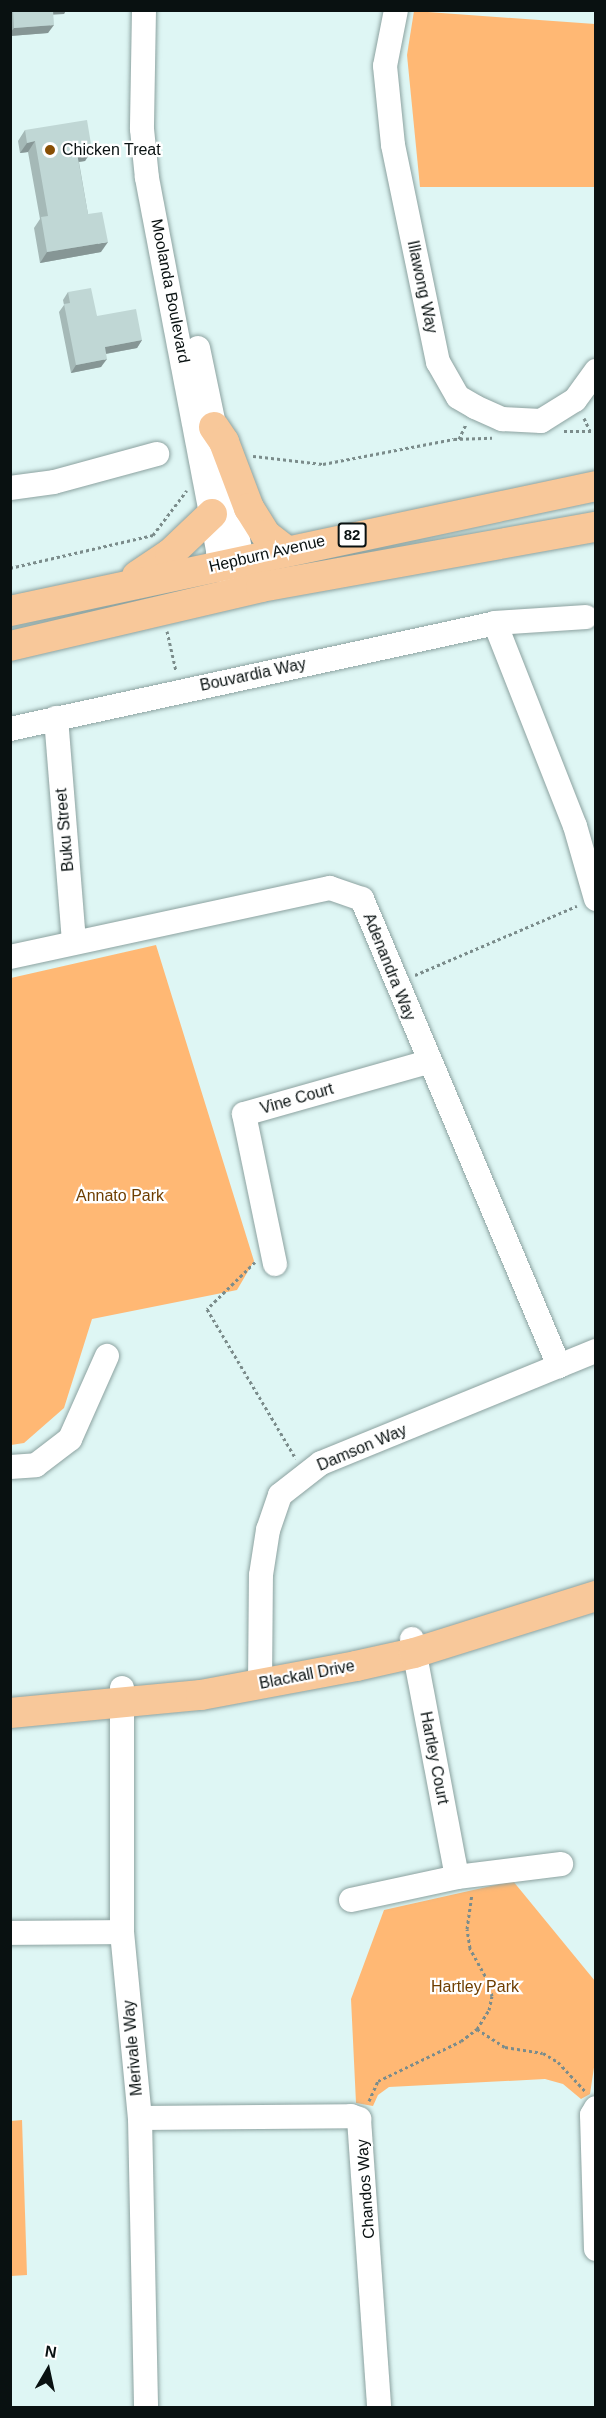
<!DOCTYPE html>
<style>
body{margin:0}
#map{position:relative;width:606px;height:2418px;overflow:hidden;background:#def6f4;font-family:Arial,sans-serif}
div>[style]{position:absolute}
.green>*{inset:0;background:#ffb874}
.path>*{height:3px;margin-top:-1.5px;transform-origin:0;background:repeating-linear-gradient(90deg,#7b8c8b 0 3px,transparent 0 6px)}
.roads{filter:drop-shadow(0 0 2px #8ca2a0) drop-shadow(0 0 2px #8ca2a0)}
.minor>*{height:24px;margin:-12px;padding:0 12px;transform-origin:12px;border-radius:12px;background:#fff}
.major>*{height:30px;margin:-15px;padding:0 15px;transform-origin:15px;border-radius:15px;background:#f8c89a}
.wall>*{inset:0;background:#a5b9b7}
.shaded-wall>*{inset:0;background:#869695}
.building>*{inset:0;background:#c0d7d5}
.dots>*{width:16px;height:16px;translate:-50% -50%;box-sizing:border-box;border:3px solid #fff;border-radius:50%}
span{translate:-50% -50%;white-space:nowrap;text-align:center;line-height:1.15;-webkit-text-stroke:4.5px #fff;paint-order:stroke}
.shield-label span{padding:2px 4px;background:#fff;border:2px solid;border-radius:4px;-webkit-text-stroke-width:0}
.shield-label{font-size:15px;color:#091111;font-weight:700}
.poi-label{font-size:16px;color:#091111}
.left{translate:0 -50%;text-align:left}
.street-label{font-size:16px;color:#091111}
.park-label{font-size:16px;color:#6e3e00}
.frame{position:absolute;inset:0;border:12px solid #091111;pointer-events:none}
.north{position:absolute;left:18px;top:2340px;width:60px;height:60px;-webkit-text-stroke:4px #fff;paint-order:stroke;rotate:9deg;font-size:16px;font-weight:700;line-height:24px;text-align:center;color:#091111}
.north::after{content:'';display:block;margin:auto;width:21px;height:27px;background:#091111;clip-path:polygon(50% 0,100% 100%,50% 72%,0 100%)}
</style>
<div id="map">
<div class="green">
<div style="clip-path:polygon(414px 11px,595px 24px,595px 187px,420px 187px,407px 55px)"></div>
<div style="clip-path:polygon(156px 945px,254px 1261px,237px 1290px,92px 1319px,64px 1408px,24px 1443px,11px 1445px,11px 978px)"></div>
<div style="clip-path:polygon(513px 1881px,595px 1981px,596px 2054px,590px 2094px,581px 2099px,563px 2084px,545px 2079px,389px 2087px,378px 2095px,373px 2106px,356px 2103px,351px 1999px,384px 1910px)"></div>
<div style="clip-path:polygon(22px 2120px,27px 2275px,11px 2276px,11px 2121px)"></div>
</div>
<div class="path">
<div style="left:584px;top:418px;width:14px;rotate:65deg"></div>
<div style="left:564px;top:431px;width:32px"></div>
<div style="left:459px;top:439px;width:17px;rotate:-65deg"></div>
<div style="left:253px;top:456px;width:70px;rotate:6.5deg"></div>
<div style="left:323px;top:464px;width:133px;rotate:-10.8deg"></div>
<div style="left:454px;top:439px;width:38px;rotate:-2deg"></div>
<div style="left:10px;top:568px;width:147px;rotate:-13deg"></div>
<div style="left:153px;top:535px;width:56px;rotate:-52.9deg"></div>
<div style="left:167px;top:631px;width:41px;rotate:77.3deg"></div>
<div style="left:415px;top:975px;width:176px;rotate:-23.1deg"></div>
<div style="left:255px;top:1262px;width:67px;rotate:135.6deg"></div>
<div style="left:207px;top:1309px;width:174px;rotate:59.3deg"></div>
<div style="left:477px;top:2029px;width:33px;rotate:33deg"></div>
<div style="left:505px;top:2047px;width:38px;rotate:9deg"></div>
<div style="left:543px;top:2053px;width:17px;rotate:31deg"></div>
<div style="left:558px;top:2062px;width:41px;rotate:47deg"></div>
<div style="left:369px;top:2101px;width:22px;rotate:-66deg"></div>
<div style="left:378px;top:2081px;width:92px;rotate:-25.7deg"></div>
<div style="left:461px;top:2041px;width:20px;rotate:-37deg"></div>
<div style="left:477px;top:2029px;width:22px;rotate:-58deg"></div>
<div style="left:489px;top:2010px;width:14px;rotate:-78deg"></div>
<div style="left:492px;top:1996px;width:16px;rotate:-105deg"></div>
<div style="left:488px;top:1981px;width:38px;rotate:-119deg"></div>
<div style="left:470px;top:1948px;width:19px;rotate:-99deg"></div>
<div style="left:467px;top:1929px;width:34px;rotate:-82deg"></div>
</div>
<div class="roads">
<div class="minor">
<div style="left:144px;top:10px;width:119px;rotate:91deg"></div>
<div style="left:142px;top:129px;width:49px;rotate:84.2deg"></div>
<div style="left:147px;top:178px;width:380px;rotate:79.2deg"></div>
<div style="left:218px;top:551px;width:33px;rotate:38deg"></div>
<div style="left:396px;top:10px;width:57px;rotate:101.1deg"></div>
<div style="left:385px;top:66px;width:79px;rotate:84.2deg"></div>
<div style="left:393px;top:145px;width:222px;rotate:78.3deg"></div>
<div style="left:438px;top:362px;width:40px;rotate:60.3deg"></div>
<div style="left:458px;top:397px;width:20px;rotate:30deg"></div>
<div style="left:475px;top:407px;width:30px;rotate:24deg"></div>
<div style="left:502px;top:419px;width:39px;rotate:3deg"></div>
<div style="left:541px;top:421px;width:40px;rotate:-32deg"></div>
<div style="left:575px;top:400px;width:36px;rotate:-54deg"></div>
<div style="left:198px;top:348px;width:205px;rotate:78.2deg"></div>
<div style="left:240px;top:549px;width:27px;rotate:117deg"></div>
<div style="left:10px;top:488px;width:44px;rotate:-7.8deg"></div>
<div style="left:54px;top:482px;width:107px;rotate:-15.2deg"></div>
<div style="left:495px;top:623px;width:91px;rotate:-3.8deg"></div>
<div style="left:56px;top:718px;width:225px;rotate:85.4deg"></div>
<div style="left:10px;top:729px;width:496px;rotate:-12.3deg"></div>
<div style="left:495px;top:623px;width:218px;rotate:68.5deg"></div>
<div style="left:575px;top:826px;width:76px;rotate:74deg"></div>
<div style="left:10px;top:957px;width:327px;rotate:-12.2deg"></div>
<div style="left:330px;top:888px;width:34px;rotate:19deg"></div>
<div style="left:362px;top:899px;width:507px;rotate:67.13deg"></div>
<div style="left:275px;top:1264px;width:153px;rotate:-101.7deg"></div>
<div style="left:244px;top:1114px;width:191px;rotate:-15.8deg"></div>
<div style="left:10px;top:1467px;width:26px;rotate:-4deg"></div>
<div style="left:36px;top:1465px;width:43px;rotate:-37.4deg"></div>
<div style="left:70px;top:1439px;width:91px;rotate:-66deg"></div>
<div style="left:412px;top:1639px;width:242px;rotate:79.3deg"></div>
<div style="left:260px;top:1685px;width:110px;rotate:-89.5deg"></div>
<div style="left:261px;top:1575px;width:46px;rotate:-81.2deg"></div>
<div style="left:268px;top:1530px;width:37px;rotate:-71deg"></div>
<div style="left:280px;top:1495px;width:52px;rotate:-38deg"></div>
<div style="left:321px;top:1463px;width:297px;rotate:-22.2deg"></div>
<div style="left:122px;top:1688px;width:244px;rotate:90deg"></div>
<div style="left:122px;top:1932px;width:187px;rotate:84.5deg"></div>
<div style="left:140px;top:2118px;width:290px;rotate:88.8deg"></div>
<div style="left:351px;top:1900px;width:108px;rotate:-12.2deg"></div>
<div style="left:457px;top:1877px;width:105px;rotate:-7.1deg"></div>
<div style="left:10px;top:1933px;width:112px;rotate:-0.5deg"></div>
<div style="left:596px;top:2108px;width:8px;rotate:120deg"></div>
<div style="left:592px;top:2115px;width:134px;rotate:88.3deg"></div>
<div style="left:140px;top:2118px;width:211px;rotate:-0.5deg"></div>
<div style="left:351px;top:2116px;width:9px;rotate:21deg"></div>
<div style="left:359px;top:2119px;width:290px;rotate:86deg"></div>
</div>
<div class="major">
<div style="left:214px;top:427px;width:18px;rotate:56deg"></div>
<div style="left:224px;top:442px;width:71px;rotate:69.3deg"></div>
<div style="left:249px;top:508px;width:32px;rotate:58deg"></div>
<div style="left:266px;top:535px;width:23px;rotate:38deg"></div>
<div style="left:137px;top:576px;width:40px;rotate:-34deg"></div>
<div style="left:170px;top:554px;width:58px;rotate:-43.6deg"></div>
<div style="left:10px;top:611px;width:599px;rotate:-12.04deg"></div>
<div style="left:10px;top:646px;width:258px;rotate:-13.2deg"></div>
<div style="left:261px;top:587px;width:340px;rotate:-10.2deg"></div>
<div style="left:10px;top:1713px;width:192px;rotate:-5.4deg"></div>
<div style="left:201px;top:1695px;width:158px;rotate:-10.6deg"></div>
<div style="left:356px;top:1666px;width:59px;rotate:-12.6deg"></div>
<div style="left:414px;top:1653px;width:191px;rotate:-17.4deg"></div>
</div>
</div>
<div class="wall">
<div style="clip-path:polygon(10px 10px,66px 10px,64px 14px,53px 14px,48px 33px,10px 36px)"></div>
<div style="clip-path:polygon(25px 130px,92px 150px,85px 161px,79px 162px,88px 214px,101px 252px,40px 263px,34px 228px,40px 219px,28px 152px,20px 153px,18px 141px)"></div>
<div style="clip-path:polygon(68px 292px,97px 316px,142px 340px,137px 348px,106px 354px,101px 367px,71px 373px,59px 312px,64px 305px,63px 300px)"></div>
</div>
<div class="shaded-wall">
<div style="clip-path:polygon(50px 10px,66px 10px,64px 14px,47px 15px)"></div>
<div style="clip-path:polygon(54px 25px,48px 33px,10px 36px,10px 33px,14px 28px)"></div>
<div style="clip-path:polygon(35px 141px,28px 152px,20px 153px,27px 143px)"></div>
<div style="clip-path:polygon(92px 150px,85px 161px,70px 163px,77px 153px)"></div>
<div style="clip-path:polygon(108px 242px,101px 252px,40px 263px,47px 252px)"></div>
<div style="clip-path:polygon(142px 340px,137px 348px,99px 355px,105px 347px)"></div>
<div style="clip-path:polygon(107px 359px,101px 367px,71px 373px,76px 365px)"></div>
</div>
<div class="building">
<div style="clip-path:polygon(13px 10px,53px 10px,54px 25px,14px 28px)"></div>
<div style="clip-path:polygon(87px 120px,92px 150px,77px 153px,88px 214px,102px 212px,108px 242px,47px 252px,41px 217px,48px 216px,35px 141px,27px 143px,25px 130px)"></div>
<div style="clip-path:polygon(91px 288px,97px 316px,136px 309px,142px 340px,105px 347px,107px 359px,76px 365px,64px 304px,70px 303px,68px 292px)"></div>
</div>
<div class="dots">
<div style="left:50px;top:150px;background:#884f05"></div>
</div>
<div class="shield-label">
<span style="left:352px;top:535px">82</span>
</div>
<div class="poi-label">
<span class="left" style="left:62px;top:150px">Chicken Treat</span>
</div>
<div class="street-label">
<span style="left:422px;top:287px;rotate:78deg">Illawong Way</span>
<span style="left:170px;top:291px;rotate:79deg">Moolanda Boulevard</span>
<span style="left:267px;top:554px;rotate:-13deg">Hepburn Avenue</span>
<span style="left:253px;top:675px;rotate:-12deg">Bouvardia Way</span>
<span style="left:65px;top:830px;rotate:-95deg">Buku Street</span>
<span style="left:389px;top:967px;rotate:68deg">Adenandra Way</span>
<span style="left:297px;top:1099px;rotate:-16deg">Vine Court</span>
<span style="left:362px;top:1448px;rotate:-23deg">Damson Way</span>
<span style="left:307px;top:1675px;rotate:-11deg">Blackall Drive</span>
<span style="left:434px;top:1758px;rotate:79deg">Hartley Court</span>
<span style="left:133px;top:2048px;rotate:-95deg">Merivale Way</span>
<span style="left:366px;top:2189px;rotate:-94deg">Chandos Way</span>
</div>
<div class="park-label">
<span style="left:120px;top:1196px">Annato Park</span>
<span style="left:475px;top:1987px">Hartley Park</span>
</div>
<div class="frame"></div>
<div class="north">N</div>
</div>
